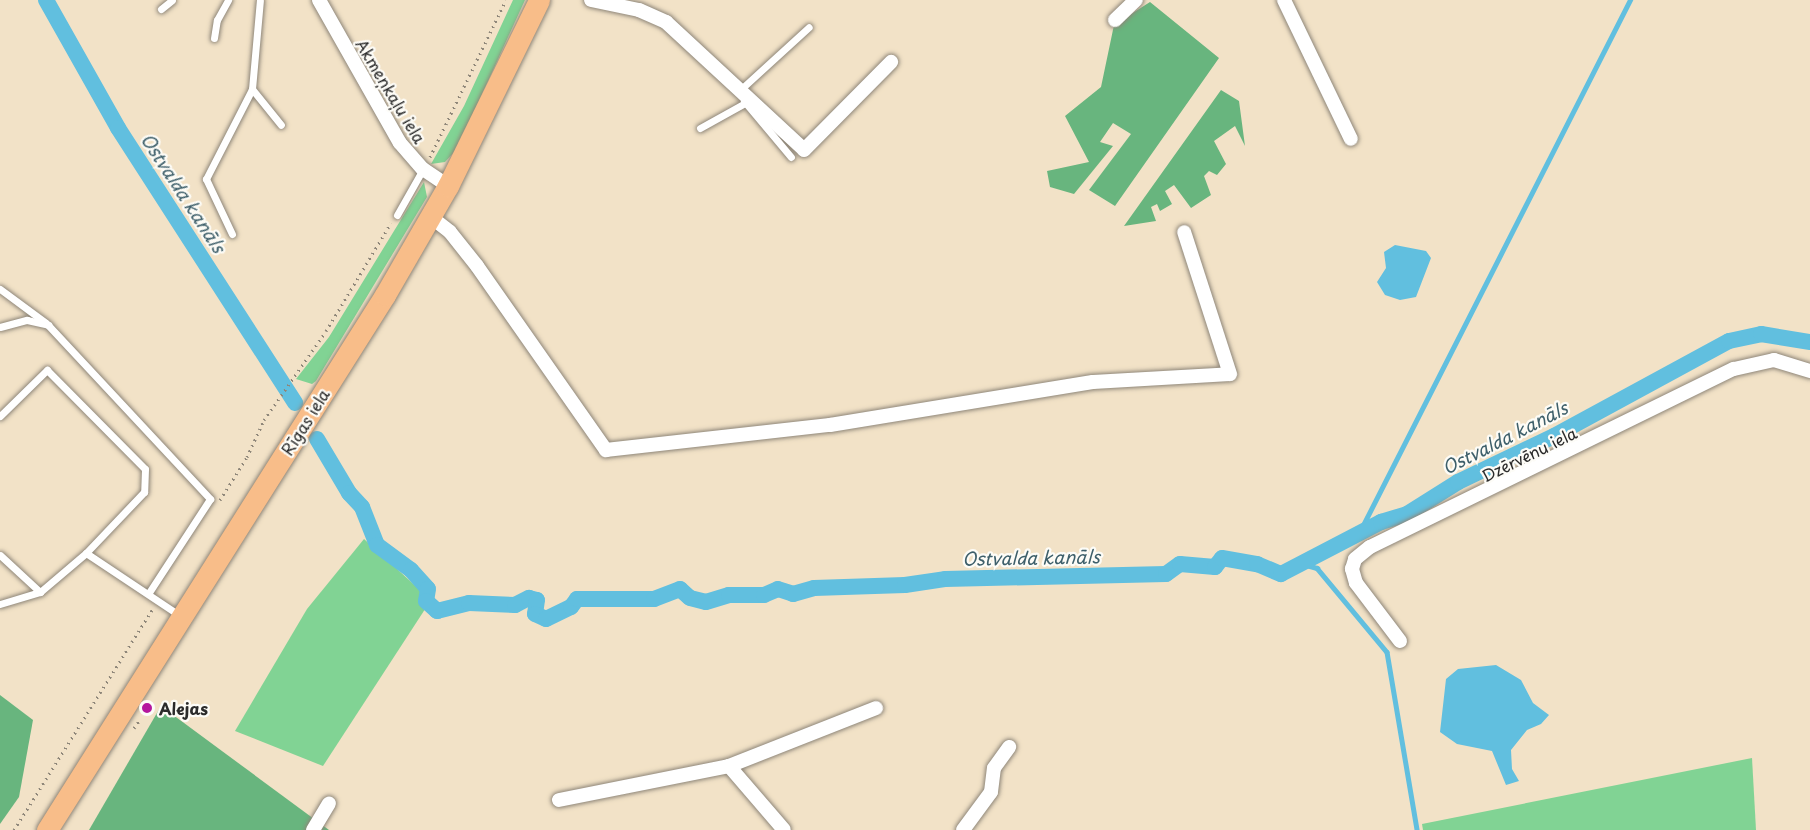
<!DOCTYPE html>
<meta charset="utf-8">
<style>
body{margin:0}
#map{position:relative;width:1810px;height:830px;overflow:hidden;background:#f2e2c7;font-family:"Playpen Sans",sans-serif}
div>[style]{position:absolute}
.green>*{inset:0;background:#81d394}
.forest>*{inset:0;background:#68b57e}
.water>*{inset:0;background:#61bfdf}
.stream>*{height:4.5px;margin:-2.25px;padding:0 2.25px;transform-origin:2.25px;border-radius:2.25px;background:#61bfdf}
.canal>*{height:16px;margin:-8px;padding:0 8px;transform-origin:8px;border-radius:8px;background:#61bfdf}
.path>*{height:3px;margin-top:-1.5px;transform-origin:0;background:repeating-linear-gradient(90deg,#8e8679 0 1.5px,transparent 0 6px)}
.roads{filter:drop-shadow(0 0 2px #8e8679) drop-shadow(0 0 2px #8e8679)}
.service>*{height:7px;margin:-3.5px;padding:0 3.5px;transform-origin:3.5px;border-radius:3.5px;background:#fff}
.minor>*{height:14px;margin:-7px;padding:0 7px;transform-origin:7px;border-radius:7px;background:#fff}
.primary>*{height:21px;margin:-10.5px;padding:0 10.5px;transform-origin:10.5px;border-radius:10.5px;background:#f8bd89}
.dots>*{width:16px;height:16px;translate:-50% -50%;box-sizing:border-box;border:3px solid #fdfcf7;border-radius:50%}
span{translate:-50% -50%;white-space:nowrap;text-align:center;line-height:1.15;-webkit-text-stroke:4.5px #fdfcf7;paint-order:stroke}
.street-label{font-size:16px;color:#2b2b2b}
.poi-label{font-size:16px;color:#2b2b2b;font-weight:700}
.left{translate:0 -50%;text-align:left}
.water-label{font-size:18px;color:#3e5f6a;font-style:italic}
</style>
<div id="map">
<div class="green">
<div style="clip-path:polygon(513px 0,525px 0,457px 149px,445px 162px,431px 164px,464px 106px)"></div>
<div style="clip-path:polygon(424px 182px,427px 197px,316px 381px,312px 384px,296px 379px,329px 337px)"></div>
<div style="clip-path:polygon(364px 539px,431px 600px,323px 766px,235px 731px,307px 609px)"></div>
<div style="clip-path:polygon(1752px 758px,1756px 830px,1423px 830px,1422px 824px)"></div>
</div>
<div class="forest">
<div style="clip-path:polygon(1150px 2px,1219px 58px,1115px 206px,1089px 190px,1131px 134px,1113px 123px,1100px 142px,1113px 146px,1074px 194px,1050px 187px,1047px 171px,1089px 162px,1065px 116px,1101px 87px,1114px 25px)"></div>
<div style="clip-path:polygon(1221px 90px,1239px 101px,1245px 146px,1235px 126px,1214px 141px,1226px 164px,1217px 175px,1209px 171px,1204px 176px,1211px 195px,1191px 208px,1174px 185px,1165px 191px,1172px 204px,1160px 211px,1157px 204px,1151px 207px,1156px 221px,1124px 226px)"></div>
<div style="clip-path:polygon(0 695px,33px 720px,19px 797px,0 824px)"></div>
<div style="clip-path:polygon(161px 706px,329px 830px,89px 830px)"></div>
</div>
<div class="water">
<div style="clip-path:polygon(1395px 245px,1426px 251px,1431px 258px,1416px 297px,1400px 300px,1385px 295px,1377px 282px,1386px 268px,1384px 252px)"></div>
<div style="clip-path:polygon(1496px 665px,1521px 680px,1533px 703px,1549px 715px,1541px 724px,1527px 730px,1511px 750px,1512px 769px,1519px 781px,1506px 785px,1492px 751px,1457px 744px,1440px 732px,1446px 679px,1458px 669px)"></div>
</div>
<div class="stream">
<div style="left:1359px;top:533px;width:598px;rotate:-63.05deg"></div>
<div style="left:1303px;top:564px;width:15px;rotate:16deg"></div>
<div style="left:1317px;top:568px;width:109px;rotate:50.2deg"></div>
<div style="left:1387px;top:652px;width:181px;rotate:80.4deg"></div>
</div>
<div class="canal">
<div style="left:46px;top:0;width:147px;rotate:60.6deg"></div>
<div style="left:118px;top:128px;width:327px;rotate:57.2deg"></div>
<div style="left:317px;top:439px;width:63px;rotate:59.3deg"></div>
<div style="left:349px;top:493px;width:19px;rotate:47deg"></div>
<div style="left:362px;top:507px;width:41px;rotate:68.5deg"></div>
<div style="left:377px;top:545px;width:42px;rotate:36.3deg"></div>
<div style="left:411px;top:570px;width:25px;rotate:48deg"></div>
<div style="left:428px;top:589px;width:12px;rotate:99deg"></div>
<div style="left:426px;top:601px;width:15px;rotate:42deg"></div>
<div style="left:437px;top:611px;width:33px;rotate:-14deg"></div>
<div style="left:469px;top:603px;width:46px;rotate:2.5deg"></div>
<div style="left:515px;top:605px;width:16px;rotate:-27deg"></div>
<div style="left:529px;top:598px;width:8px;rotate:14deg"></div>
<div style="left:537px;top:600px;width:14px;rotate:98deg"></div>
<div style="left:535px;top:614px;width:12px;rotate:24deg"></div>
<div style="left:546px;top:619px;width:28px;rotate:-26deg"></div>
<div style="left:571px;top:607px;width:10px;rotate:-53deg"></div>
<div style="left:577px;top:599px;width:77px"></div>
<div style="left:654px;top:599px;width:28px;rotate:-21deg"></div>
<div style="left:680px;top:589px;width:13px;rotate:42deg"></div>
<div style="left:690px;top:598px;width:16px;rotate:14deg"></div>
<div style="left:706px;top:602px;width:24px;rotate:-17deg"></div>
<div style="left:729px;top:595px;width:35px"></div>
<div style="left:764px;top:595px;width:15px;rotate:-23deg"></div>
<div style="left:778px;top:589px;width:16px;rotate:18deg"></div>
<div style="left:793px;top:594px;width:22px;rotate:-16deg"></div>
<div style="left:814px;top:588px;width:91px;rotate:-1.9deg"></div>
<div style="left:905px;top:585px;width:40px;rotate:-8.5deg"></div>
<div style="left:945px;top:579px;width:221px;rotate:-1.3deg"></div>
<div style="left:1166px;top:574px;width:17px;rotate:-36deg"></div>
<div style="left:1180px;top:564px;width:35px;rotate:5deg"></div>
<div style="left:1215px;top:567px;width:11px;rotate:-52deg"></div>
<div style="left:1222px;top:558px;width:36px;rotate:10deg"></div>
<div style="left:1257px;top:564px;width:26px;rotate:23deg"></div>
<div style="left:1281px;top:574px;width:113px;rotate:-27.5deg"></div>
<div style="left:1381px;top:522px;width:27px;rotate:-17deg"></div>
<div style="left:1407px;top:514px;width:60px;rotate:-32.1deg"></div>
<div style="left:1458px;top:482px;width:106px;rotate:-25.6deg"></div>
<div style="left:1554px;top:436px;width:199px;rotate:-28.5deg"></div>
<div style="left:1729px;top:341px;width:33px;rotate:-12deg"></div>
<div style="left:1761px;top:334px;width:50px;rotate:9.3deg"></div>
</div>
<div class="path">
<div style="left:430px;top:157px;width:174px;rotate:-64.2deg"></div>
<div style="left:220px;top:500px;width:51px;rotate:-57.9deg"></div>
<div style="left:247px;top:457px;width:41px;rotate:-65.3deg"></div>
<div style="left:264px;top:420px;width:108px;rotate:-55.1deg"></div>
<div style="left:326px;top:331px;width:126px;rotate:-59deg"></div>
<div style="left:134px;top:728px;width:9px;rotate:-54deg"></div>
<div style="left:14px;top:830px;width:262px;rotate:-57.9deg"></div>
</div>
<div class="roads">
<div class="service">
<div style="left:161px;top:9px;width:14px;rotate:-39deg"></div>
<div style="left:214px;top:38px;width:18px;rotate:-81deg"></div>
<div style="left:217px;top:20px;width:23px;rotate:-61deg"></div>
<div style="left:252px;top:89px;width:46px;rotate:51.1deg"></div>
<div style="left:740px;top:90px;width:93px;rotate:-42.4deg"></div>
<div style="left:744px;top:101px;width:73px;rotate:50deg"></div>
<div style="left:700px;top:128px;width:51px;rotate:-29.1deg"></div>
<div style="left:397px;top:215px;width:53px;rotate:-60.5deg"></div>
<div style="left:232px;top:234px;width:61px;rotate:-115.3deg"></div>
<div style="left:206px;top:179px;width:101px;rotate:-62.9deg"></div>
<div style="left:252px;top:89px;width:89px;rotate:-84.9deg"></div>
<div style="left:0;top:289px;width:57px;rotate:36.5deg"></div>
<div style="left:0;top:327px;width:28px;rotate:-15deg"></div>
<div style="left:27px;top:320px;width:22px;rotate:13deg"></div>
<div style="left:48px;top:325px;width:238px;rotate:47deg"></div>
<div style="left:210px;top:499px;width:113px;rotate:123.1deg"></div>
<div style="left:0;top:416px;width:66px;rotate:-44.4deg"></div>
<div style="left:47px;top:370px;width:139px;rotate:45.3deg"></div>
<div style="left:145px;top:469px;width:23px;rotate:92deg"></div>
<div style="left:144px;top:492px;width:84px;rotate:133.6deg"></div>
<div style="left:86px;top:553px;width:60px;rotate:139.7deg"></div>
<div style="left:40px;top:592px;width:54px;rotate:-137.2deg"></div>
<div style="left:86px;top:553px;width:112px;rotate:33.7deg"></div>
<div style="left:0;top:604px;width:42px;rotate:-16.7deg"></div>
</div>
<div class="minor">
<div style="left:319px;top:0;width:164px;rotate:60.5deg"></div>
<div style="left:400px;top:143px;width:35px;rotate:49deg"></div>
<div style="left:423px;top:169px;width:30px;rotate:34deg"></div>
<div style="left:591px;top:0;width:49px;rotate:11.8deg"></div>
<div style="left:639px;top:10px;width:30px;rotate:24deg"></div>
<div style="left:666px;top:22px;width:188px;rotate:42.8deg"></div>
<div style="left:804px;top:150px;width:124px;rotate:-45.3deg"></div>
<div style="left:1284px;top:0;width:154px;rotate:64.3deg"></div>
<div style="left:1115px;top:20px;width:29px;rotate:-44deg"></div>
<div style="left:431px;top:217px;width:24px;rotate:38deg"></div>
<div style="left:450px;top:232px;width:43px;rotate:51.5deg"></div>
<div style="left:477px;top:266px;width:225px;rotate:55deg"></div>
<div style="left:606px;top:450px;width:225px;rotate:-6.4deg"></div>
<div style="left:830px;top:425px;width:266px;rotate:-9.3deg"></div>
<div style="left:1093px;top:382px;width:137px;rotate:-3.3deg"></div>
<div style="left:1230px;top:374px;width:149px;rotate:-107.9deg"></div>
<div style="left:1400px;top:641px;width:73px;rotate:-127.2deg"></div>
<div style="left:1356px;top:583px;width:15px;rotate:-106deg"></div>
<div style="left:1352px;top:569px;width:10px;rotate:-73deg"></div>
<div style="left:1355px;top:559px;width:19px;rotate:-39deg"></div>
<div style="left:1370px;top:547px;width:405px;rotate:-26.1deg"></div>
<div style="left:1734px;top:369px;width:41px;rotate:-12.7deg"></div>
<div style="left:1774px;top:360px;width:38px;rotate:17deg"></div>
<div style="left:729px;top:766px;width:84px;rotate:49.3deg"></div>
<div style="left:559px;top:800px;width:173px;rotate:-11.3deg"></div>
<div style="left:729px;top:766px;width:158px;rotate:-21.5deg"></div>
<div style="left:313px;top:830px;width:31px;rotate:-59deg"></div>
<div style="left:963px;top:830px;width:47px;rotate:-53.6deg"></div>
<div style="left:991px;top:792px;width:24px;rotate:-83deg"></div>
<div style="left:994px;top:768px;width:26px;rotate:-54deg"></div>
</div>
<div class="primary">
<div style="left:47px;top:830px;width:633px;rotate:-57.72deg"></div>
<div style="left:385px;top:295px;width:126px;rotate:-60deg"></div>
<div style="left:448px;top:186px;width:207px;rotate:-63.9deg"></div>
</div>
</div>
<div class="dots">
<div style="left:147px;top:708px;background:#b5179e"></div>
</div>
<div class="street-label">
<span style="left:391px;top:91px;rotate:59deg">Akmeņkaļu iela</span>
<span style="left:305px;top:422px;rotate:-58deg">Rīgas iela</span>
<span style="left:1529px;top:454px;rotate:-26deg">Dzērvēnu iela</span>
</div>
<div class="poi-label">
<span class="left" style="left:159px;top:708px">Alejas</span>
</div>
<div class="water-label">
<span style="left:183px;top:193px;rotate:57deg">Ostvalda kanāls</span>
<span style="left:1505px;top:438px;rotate:-27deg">Ostvalda kanāls</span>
<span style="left:1031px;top:558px;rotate:-1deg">Ostvalda kanāls</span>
</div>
</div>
